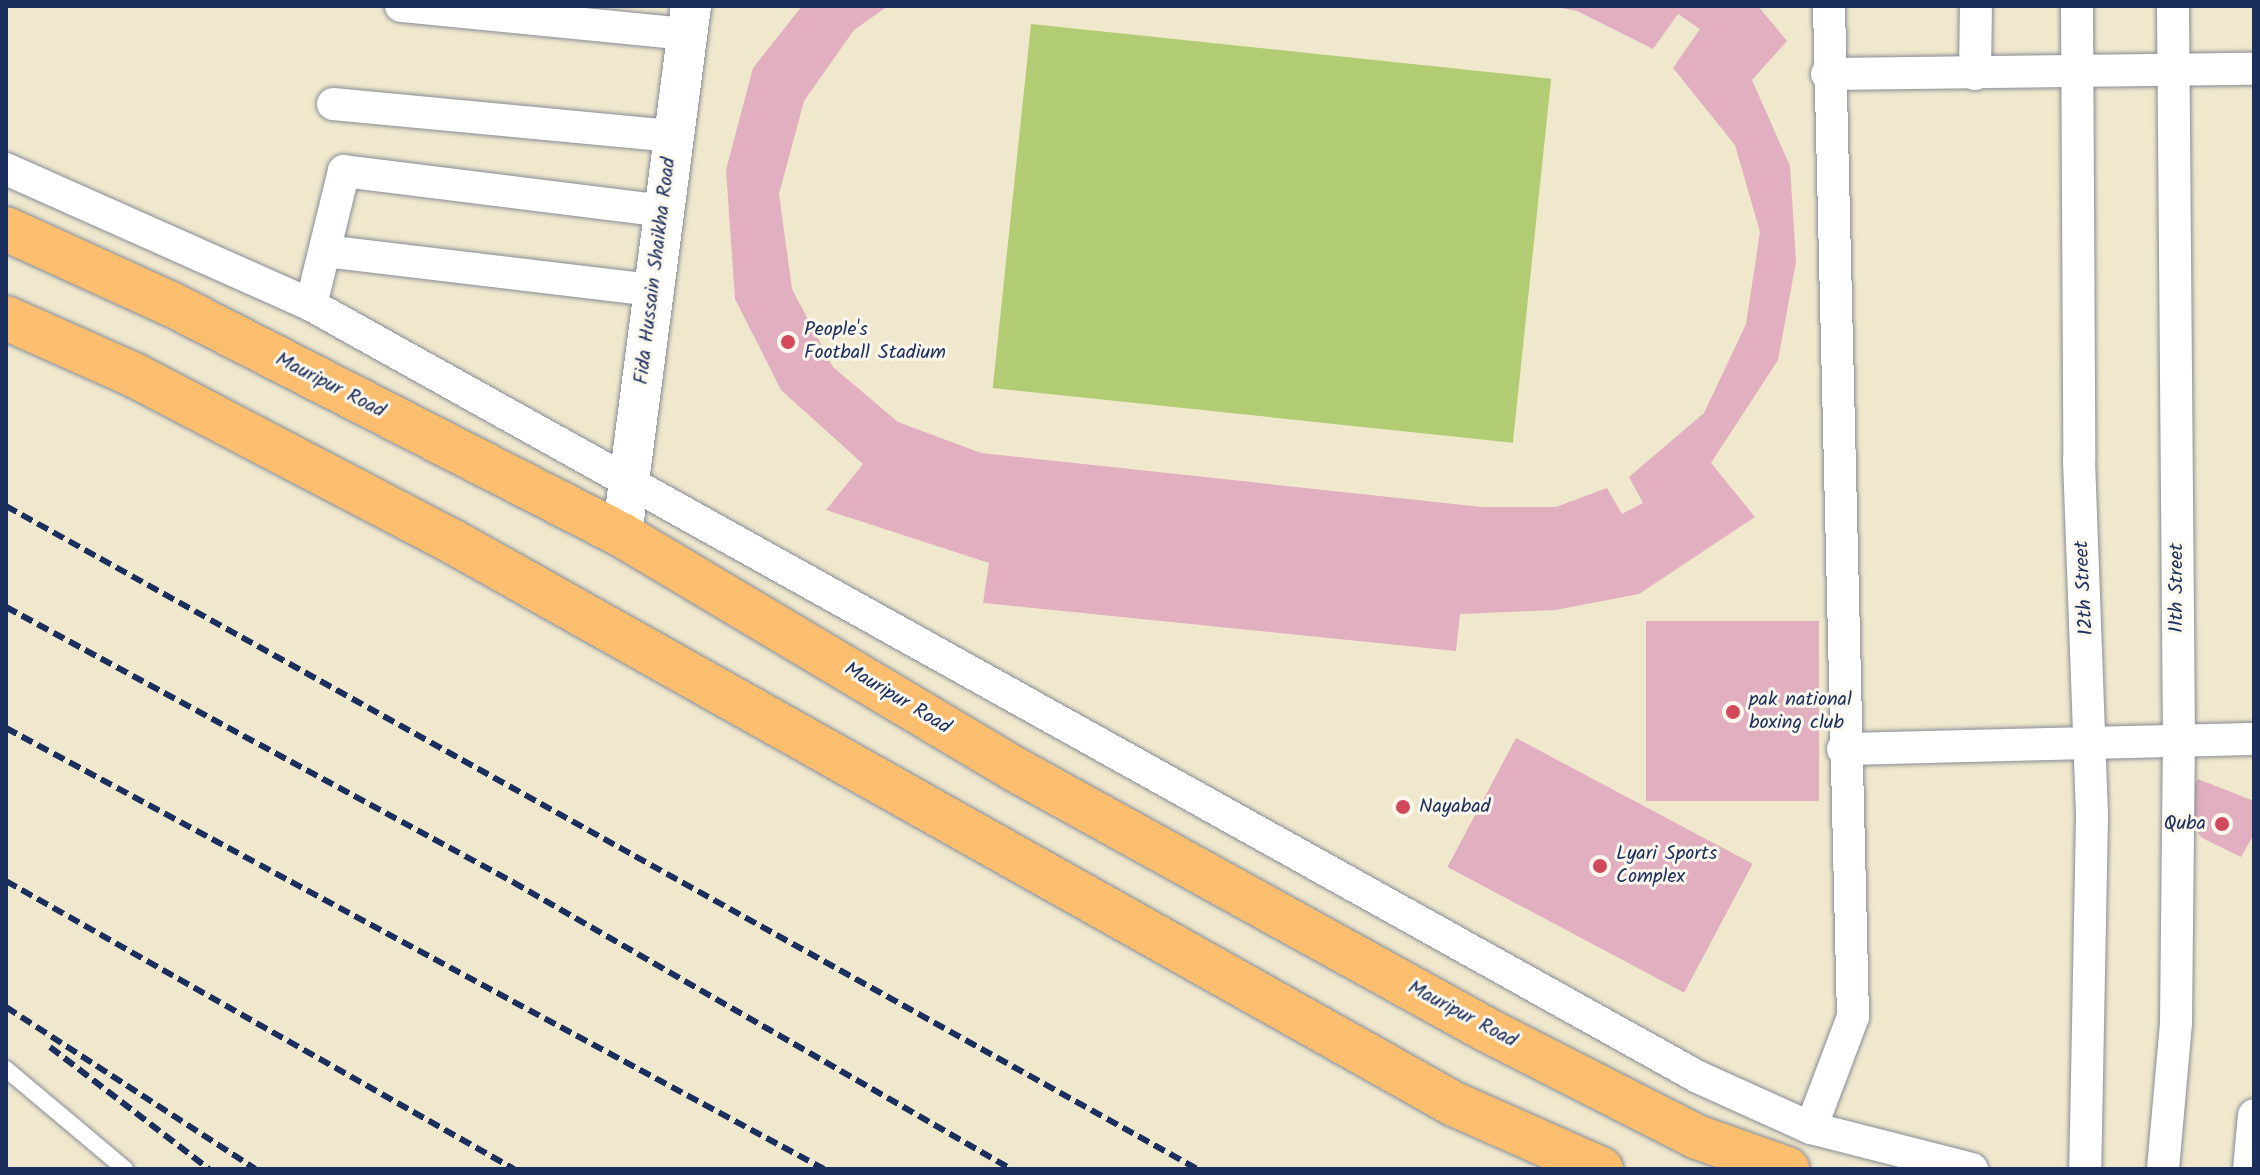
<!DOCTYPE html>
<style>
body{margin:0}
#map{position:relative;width:2260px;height:1175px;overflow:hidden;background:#f0e8cd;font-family:Kalam,sans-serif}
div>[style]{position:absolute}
.green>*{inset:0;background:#b1cc72;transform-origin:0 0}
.building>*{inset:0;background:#e1afc0;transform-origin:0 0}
.roads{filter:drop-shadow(0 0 2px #868c96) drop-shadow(0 0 2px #868c96)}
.service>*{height:16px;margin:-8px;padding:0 8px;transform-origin:8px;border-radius:8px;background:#fff}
.minor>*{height:32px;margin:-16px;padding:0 16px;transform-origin:16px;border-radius:16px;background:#fff}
.tertiary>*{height:40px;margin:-20px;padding:0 20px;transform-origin:20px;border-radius:20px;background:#fff}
.trunk>*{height:44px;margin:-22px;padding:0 22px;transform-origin:22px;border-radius:22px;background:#fbbd6e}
.rail>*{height:6px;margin-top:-3px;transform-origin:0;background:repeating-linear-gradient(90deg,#1b2f5e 0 12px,transparent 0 18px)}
.dots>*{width:22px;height:22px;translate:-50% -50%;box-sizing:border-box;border:4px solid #fbf7ec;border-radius:50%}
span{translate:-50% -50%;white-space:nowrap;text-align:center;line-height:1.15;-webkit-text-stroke:6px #fbf7ec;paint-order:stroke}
.street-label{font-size:20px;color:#1b2f5e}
.poi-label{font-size:20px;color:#1b2f5e}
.left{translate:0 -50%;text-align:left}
.right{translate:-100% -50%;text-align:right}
.frame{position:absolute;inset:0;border:8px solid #1b2f5e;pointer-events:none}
</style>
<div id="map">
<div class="green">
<div style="left:1031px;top:24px;width:523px;height:366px;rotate:6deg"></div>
</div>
<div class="building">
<div style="clip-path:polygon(802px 6px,888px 6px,854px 30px,804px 101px,779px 194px,792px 289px,833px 367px,898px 422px,981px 453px,1482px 507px,1556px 507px,1607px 488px,1622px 514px,1643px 503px,1629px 477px,1704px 413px,1746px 324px,1760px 232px,1735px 145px,1673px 68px,1700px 29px,1678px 14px,1653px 49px,1577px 11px,1550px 6px,1758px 6px,1787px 41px,1752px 80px,1790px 166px,1796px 262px,1778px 360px,1711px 463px,1755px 517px,1639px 594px,1555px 610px,1460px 614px,1456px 651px,983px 603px,989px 563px,826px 510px,863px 464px,781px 390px,735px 299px,726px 170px,753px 68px)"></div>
<div style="left:1819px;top:621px;width:180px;height:173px;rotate:90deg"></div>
<div style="left:1516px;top:738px;width:268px;height:146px;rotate:28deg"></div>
<div style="clip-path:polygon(2198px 779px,2254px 801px,2254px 834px,2241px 857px,2202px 838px,2182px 813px)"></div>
</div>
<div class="roads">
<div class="service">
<div style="left:6px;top:1069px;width:155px;rotate:40deg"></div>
</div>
<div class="minor">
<div style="left:401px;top:6px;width:287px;rotate:5.6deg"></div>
<div style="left:2077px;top:6px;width:454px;rotate:89.7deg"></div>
<div style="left:2079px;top:460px;width:357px;rotate:87.9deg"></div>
<div style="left:2092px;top:817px;width:352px;rotate:91.1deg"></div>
<div style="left:1827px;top:74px;width:427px;rotate:-0.7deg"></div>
<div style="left:1975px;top:74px;width:68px;rotate:-89.2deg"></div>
<div style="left:333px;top:104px;width:342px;rotate:5.4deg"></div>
<div style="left:6px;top:169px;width:334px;rotate:24deg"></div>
<div style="left:311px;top:305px;width:1587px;rotate:29.1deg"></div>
<div style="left:1698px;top:1077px;width:124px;rotate:24.3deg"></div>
<div style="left:1811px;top:1128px;width:166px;rotate:14.3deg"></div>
<div style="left:325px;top:251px;width:331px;rotate:6.8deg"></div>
<div style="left:311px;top:305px;width:138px;rotate:-76.2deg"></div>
<div style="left:344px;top:171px;width:322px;rotate:7.1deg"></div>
<div style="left:1843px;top:749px;width:411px;rotate:-1.4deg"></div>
<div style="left:1811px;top:1128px;width:119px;rotate:-69.3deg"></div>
<div style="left:1853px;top:1017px;width:1011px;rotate:-91.36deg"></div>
<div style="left:2163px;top:1169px;width:148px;rotate:-84.9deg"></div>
<div style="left:2176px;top:1022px;width:282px;rotate:-89.4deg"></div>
<div style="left:2179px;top:740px;width:734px;rotate:-90.47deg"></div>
<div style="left:2249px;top:1169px;width:54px;rotate:-84.7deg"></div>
</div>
<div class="tertiary">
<div style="left:622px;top:535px;width:533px;rotate:-82.57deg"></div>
</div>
<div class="trunk">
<div style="left:6px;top:229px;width:183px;rotate:24.5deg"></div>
<div style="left:173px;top:305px;width:504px;rotate:27.12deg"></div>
<div style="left:622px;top:535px;width:461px;rotate:30.8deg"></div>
<div style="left:1018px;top:771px;width:538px;rotate:28.9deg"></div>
<div style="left:1489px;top:1031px;width:233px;rotate:27deg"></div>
<div style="left:1697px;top:1137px;width:96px;rotate:19.6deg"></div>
<div style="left:6px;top:318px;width:140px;rotate:24deg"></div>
<div style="left:134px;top:375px;width:356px;rotate:27.6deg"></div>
<div style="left:450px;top:540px;width:1152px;rotate:29.33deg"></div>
<div style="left:1454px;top:1104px;width:161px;rotate:23.9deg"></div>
</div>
</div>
<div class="rail">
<div style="left:6px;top:506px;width:1363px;rotate:29.1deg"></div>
<div style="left:6px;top:607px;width:577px;rotate:28.48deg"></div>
<div style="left:513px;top:882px;width:575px;rotate:29.96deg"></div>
<div style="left:6px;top:728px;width:929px;rotate:28.33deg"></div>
<div style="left:6px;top:881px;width:584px;rotate:29.55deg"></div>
<div style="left:6px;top:1007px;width:297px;rotate:33deg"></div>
<div style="left:50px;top:1047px;width:200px;rotate:37.5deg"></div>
</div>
<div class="dots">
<div style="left:788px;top:342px;background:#d1495b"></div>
<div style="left:1733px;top:712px;background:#d1495b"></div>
<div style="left:1403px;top:807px;background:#d1495b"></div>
<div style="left:2222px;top:824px;background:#d1495b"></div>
<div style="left:1600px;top:866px;background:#d1495b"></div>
</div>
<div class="street-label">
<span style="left:656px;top:271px;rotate:-83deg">Fida Hussain Shaikha Road</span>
<span style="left:330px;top:386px;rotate:27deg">Mauripur Road</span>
<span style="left:2085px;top:588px;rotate:-93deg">12th Street</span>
<span style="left:2177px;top:588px;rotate:-90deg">11th Street</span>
<span style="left:897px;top:699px;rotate:31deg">Mauripur Road</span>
<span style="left:1462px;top:1015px;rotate:28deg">Mauripur Road</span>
</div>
<div class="poi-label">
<span class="left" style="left:804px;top:342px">People's<br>Football Stadium</span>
<span class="left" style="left:1749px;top:712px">pak national<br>boxing club</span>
<span class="left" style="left:1419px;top:807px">Nayabad</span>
<span class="right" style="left:2206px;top:824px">Quba</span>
<span class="left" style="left:1616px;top:866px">Lyari Sports<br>Complex</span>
</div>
<div class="frame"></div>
</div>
